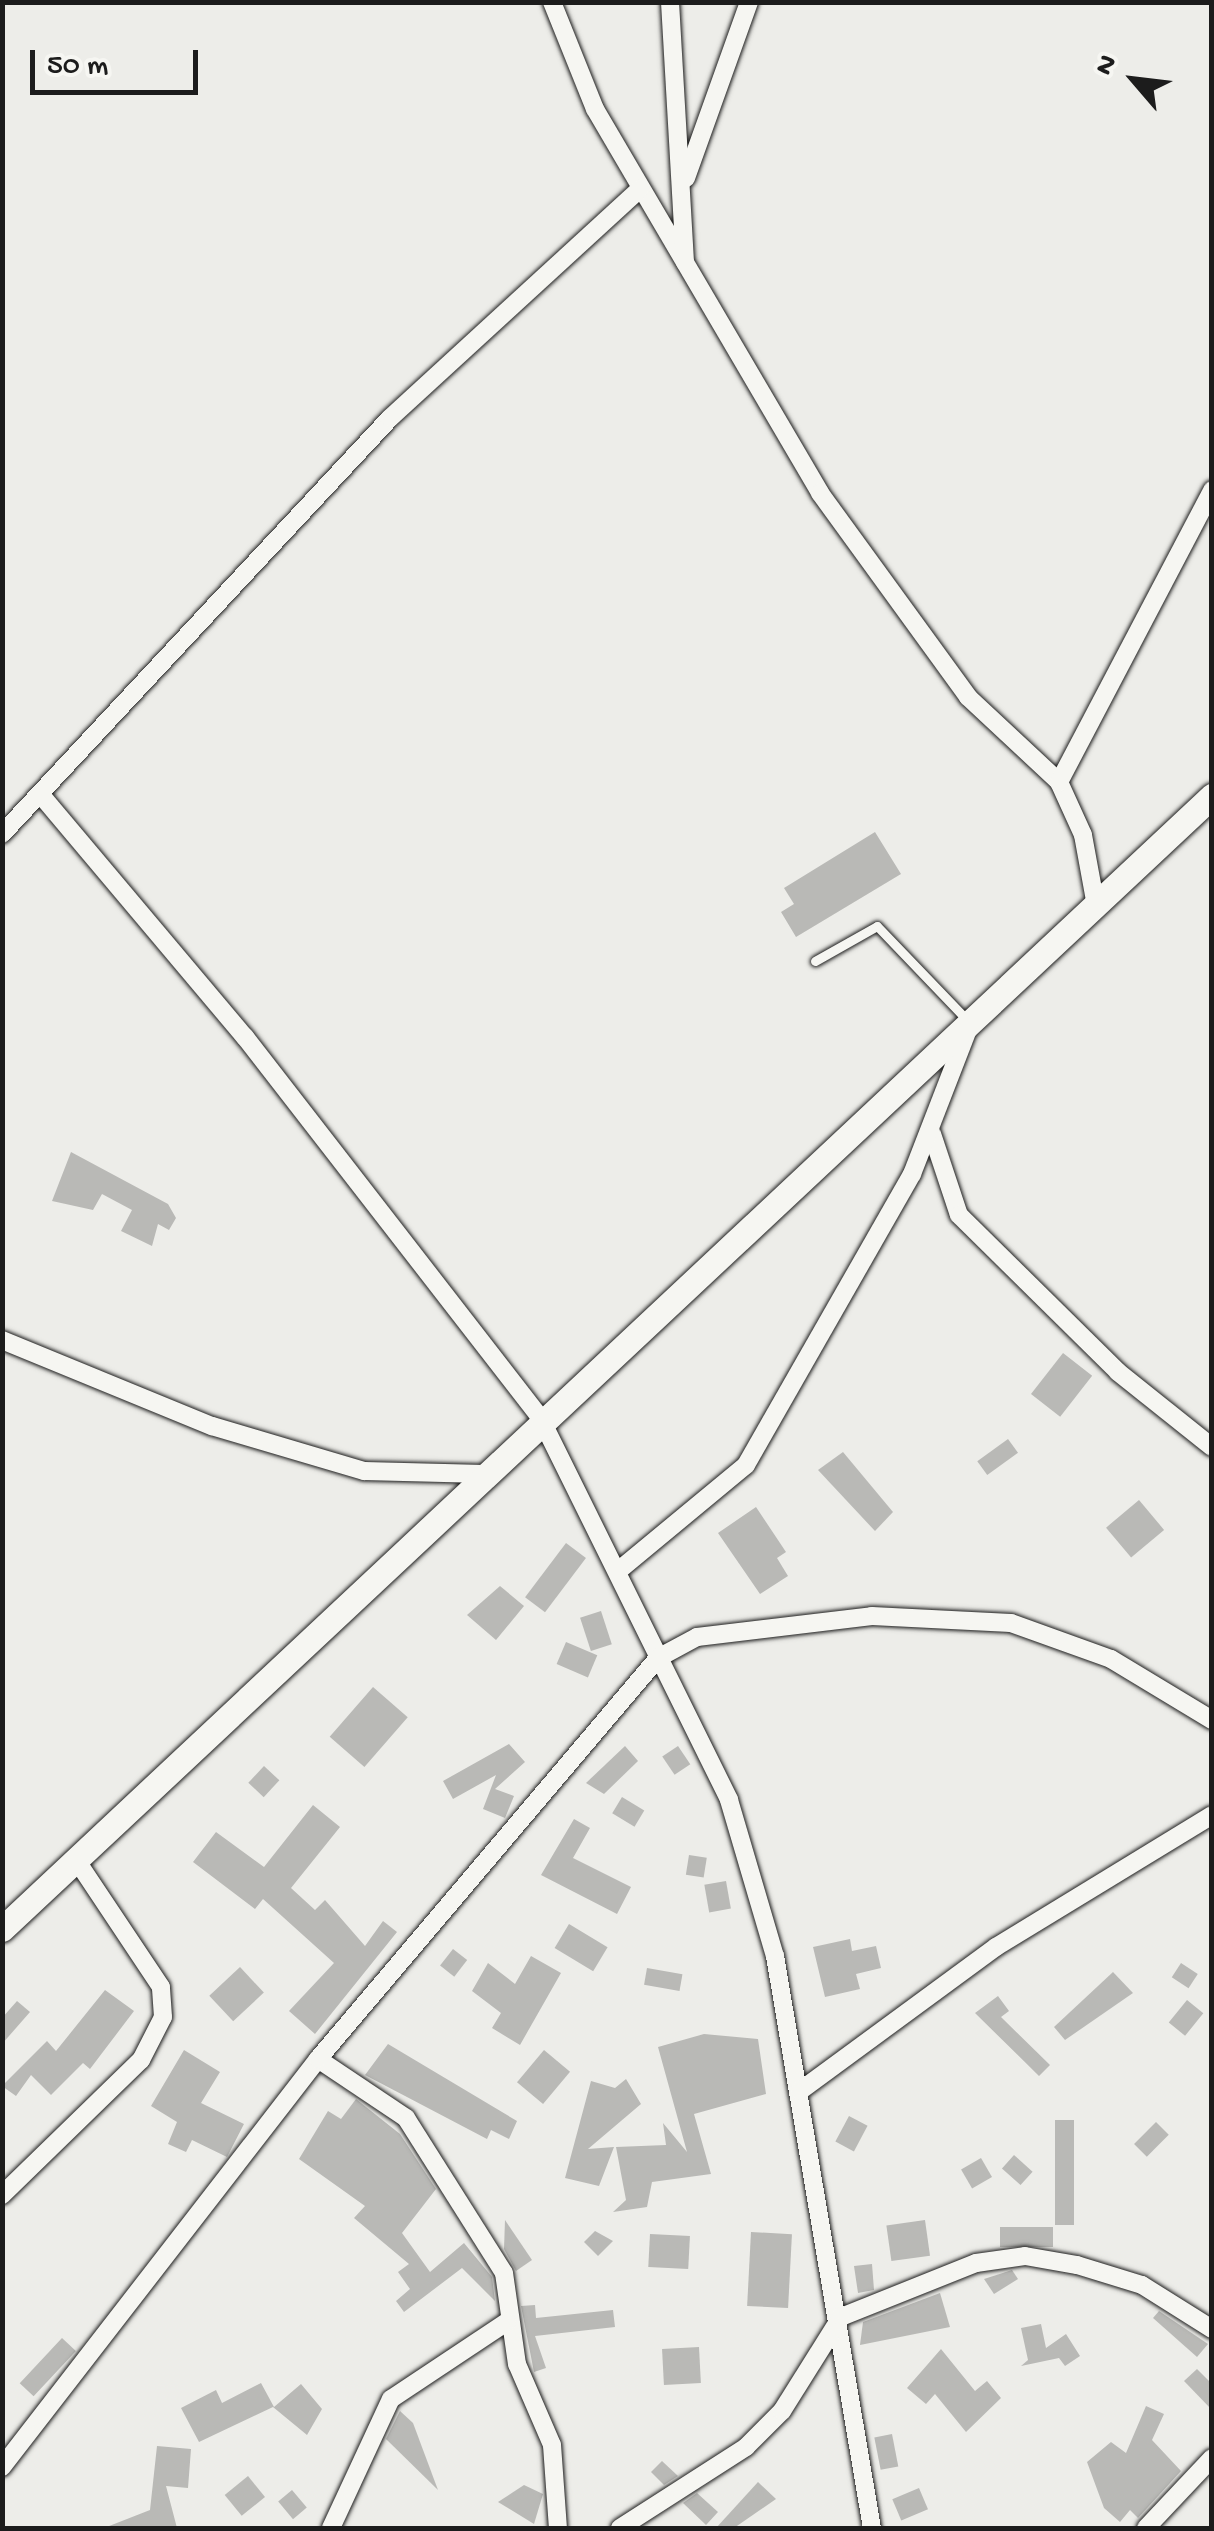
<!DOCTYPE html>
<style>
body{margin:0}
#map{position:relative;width:1214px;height:2531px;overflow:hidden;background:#edede9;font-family:"Gochi Hand",sans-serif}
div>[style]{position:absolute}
.building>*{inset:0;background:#b9b9b6;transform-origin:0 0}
.roads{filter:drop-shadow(0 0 2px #1c1c1c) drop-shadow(0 0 2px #1c1c1c)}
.lane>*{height:9px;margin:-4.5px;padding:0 4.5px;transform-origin:4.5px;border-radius:4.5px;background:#f6f6f2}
.street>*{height:18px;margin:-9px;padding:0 9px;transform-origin:9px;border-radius:9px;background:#f6f6f2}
.secondary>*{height:25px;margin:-12.5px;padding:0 12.5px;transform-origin:12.5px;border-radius:12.5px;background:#f6f6f2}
span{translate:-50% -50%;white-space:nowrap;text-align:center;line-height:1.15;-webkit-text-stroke:10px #f6f6f2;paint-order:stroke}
.frame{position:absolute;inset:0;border:5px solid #1c1c1c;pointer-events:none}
.north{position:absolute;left:1084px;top:30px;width:100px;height:100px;-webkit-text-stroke:8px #f6f6f2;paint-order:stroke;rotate:298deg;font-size:28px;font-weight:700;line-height:40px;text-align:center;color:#1c1c1c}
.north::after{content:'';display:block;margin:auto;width:35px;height:45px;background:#1c1c1c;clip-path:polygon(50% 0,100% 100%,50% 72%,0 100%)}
.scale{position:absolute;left:30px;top:50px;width:168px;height:45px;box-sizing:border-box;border:5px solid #1c1c1c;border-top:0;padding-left:12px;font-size:30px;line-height:35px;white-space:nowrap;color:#1c1c1c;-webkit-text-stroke:8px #f6f6f2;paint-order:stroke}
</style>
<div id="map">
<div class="building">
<div style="clip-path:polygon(875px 832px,901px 874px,796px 937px,781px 912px,794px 904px,784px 888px)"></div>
<div style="clip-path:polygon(71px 1152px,168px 1204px,176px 1218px,169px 1230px,158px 1224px,152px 1246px,121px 1231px,132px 1210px,102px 1194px,93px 1210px,52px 1201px)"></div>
<div style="left:1063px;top:1353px;width:37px;height:52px;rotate:38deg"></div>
<div style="left:1008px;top:1439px;width:17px;height:38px;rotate:54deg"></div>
<div style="clip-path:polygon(843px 1452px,893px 1512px,875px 1531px,818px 1470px)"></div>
<div style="left:1139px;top:1500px;width:39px;height:43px;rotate:50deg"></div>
<div style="clip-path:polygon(756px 1507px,786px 1552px,777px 1558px,788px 1576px,760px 1594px,718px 1533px)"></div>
<div style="left:566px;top:1543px;width:25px;height:68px;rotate:37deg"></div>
<div style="clip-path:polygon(500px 1586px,524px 1606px,496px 1640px,467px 1615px)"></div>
<div style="left:601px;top:1611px;width:35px;height:22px;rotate:72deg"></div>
<div style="left:566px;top:1642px;width:34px;height:24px;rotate:23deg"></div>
<div style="left:373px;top:1687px;width:46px;height:66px;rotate:41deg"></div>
<div style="clip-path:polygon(509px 1744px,525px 1762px,495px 1789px,514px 1796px,505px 1818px,483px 1809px,496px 1775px,453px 1799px,443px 1781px)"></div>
<div style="clip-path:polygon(625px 1746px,638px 1761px,604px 1794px,586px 1783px)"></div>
<div style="left:678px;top:1746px;width:22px;height:19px;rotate:56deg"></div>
<div style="left:264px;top:1766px;width:21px;height:23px;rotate:43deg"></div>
<div style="left:622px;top:1797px;width:26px;height:19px;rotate:31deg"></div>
<div style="clip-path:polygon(313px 1805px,340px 1827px,291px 1888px,315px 1910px,325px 1900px,365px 1946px,383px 1921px,397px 1932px,315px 2034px,289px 2011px,334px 1963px,263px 1899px,255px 1909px,193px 1862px,216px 1832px,264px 1867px)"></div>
<div style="clip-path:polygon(574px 1819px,590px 1828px,573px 1858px,631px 1887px,617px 1914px,541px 1875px)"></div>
<div style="left:689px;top:1855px;width:18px;height:20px;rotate:9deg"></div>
<div style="left:726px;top:1881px;width:28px;height:22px;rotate:80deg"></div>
<div style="left:569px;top:1924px;width:45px;height:28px;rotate:31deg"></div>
<div style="clip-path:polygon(850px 1939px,852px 1951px,876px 1946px,881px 1968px,856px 1974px,860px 1989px,825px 1997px,813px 1947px)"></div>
<div style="left:453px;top:1949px;width:18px;height:21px;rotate:38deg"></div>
<div style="clip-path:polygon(531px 1956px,561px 1973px,520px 2045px,492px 2028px,501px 2013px,472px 1991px,488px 1963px,515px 1984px)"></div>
<div style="left:1181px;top:1963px;width:20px;height:17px;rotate:33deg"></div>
<div style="left:240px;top:1967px;width:35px;height:42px;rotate:47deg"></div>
<div style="left:647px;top:1968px;width:36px;height:17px;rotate:10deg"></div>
<div style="clip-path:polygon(1113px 1972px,1133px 1993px,1065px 2040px,1054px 2027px)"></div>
<div style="clip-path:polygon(105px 1990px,134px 2011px,90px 2069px,83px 2063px,51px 2095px,31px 2075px,16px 2096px,2px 2086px,47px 2041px,56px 2051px)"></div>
<div style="clip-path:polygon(998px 1996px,1009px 2011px,1001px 2017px,1050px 2065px,1039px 2076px,975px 2013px)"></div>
<div style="left:1187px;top:2000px;width:21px;height:29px;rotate:39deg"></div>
<div style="clip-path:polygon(17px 2001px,30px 2012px,2px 2044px,2px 2018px)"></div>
<div style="clip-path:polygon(704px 2034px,758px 2039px,766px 2094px,694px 2114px,711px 2174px,652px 2182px,647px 2207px,613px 2212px,626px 2200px,616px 2147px,666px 2145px,663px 2123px,687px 2152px,658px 2047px)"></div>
<div style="clip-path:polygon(388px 2044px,517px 2121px,509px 2139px,491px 2130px,487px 2139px,365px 2075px)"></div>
<div style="clip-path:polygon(184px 2050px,220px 2072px,201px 2103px,244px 2124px,227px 2157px,192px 2140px,186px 2152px,168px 2144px,177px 2122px,151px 2106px)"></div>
<div style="left:544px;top:2050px;width:34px;height:42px;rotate:40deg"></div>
<div style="clip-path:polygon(626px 2079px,641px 2104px,588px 2149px,614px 2147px,599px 2186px,565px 2178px,591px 2081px,615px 2088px)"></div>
<div style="clip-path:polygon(356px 2099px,400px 2134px,436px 2189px,402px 2233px,430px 2272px,464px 2243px,492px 2277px,495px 2301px,462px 2268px,404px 2312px,396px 2301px,410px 2289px,398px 2272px,409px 2264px,354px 2218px,365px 2206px,299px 2159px,328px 2111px,341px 2119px)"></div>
<div style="left:849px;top:2116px;width:21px;height:29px;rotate:28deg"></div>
<div style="left:1055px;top:2120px;width:19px;height:105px"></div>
<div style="left:1156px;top:2122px;width:18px;height:31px;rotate:45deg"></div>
<div style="left:1014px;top:2155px;width:25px;height:18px;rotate:42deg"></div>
<div style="left:981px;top:2158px;width:22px;height:23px;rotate:60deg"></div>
<div style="clip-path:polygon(505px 2220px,532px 2260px,516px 2271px,504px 2249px)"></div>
<div style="left:925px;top:2220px;width:36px;height:39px;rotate:82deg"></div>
<div style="left:1053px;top:2227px;width:20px;height:53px;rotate:90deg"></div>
<div style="clip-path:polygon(595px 2231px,613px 2241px,598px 2256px,584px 2242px)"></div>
<div style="left:751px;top:2232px;width:41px;height:74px;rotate:3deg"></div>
<div style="left:650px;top:2234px;width:40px;height:33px;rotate:3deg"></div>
<div style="clip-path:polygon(872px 2264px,874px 2290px,858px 2293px,854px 2266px)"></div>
<div style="clip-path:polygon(1012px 2270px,1018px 2279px,994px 2294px,984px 2279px)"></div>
<div style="clip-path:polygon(940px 2293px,950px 2327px,860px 2345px,863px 2322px)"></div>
<div style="clip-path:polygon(535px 2305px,536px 2318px,613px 2310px,615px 2327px,535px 2336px,546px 2368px,534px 2372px,521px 2306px)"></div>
<div style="clip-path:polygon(1159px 2311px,1208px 2344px,1197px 2357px,1153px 2318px)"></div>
<div style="clip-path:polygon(1041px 2324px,1046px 2348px,1066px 2334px,1080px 2356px,1065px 2366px,1059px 2358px,1021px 2366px,1028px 2360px,1021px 2328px)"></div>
<div style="left:62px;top:2338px;width:19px;height:62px;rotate:43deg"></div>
<div style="left:699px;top:2347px;width:36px;height:37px;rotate:87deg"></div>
<div style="clip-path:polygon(941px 2349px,975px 2391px,987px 2381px,1001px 2398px,966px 2432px,935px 2394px,926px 2404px,907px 2388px)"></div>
<div style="clip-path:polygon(1197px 2369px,1212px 2384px,1212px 2410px,1184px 2381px)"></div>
<div style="clip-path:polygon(261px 2383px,274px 2407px,301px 2384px,322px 2409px,307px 2435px,273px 2407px,199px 2442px,181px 2408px,216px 2390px,222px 2403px)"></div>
<div style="clip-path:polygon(1146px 2406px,1164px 2414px,1152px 2440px,1181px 2471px,1138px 2518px,1130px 2510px,1120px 2522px,1104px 2508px,1087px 2462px,1111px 2442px,1126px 2453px)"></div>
<div style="clip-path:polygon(400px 2411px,413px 2423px,438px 2490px,386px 2439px)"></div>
<div style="left:892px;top:2434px;width:33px;height:18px;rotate:79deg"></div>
<div style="clip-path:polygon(157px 2446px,191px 2449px,188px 2488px,166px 2486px,177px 2528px,104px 2528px,150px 2510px)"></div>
<div style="clip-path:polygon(662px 2461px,678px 2476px,664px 2485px,651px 2472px)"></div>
<div style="left:248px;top:2476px;width:27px;height:30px;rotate:51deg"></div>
<div style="clip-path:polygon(758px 2482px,776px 2499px,734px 2528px,716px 2528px)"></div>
<div style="clip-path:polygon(524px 2485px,543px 2494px,534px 2524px,498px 2502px)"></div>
<div style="left:919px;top:2488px;width:23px;height:29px;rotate:67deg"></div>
<div style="left:292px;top:2490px;width:23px;height:18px;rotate:50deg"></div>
<div style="clip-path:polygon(697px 2493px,718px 2512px,706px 2525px,683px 2503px)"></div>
</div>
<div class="roads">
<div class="lane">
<div style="left:815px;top:961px;width:71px;rotate:-29.4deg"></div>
<div style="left:877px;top:926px;width:130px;rotate:46.2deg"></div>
</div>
<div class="street">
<div style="left:552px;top:2px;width:115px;rotate:68.1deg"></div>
<div style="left:595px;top:109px;width:445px;rotate:59.6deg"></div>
<div style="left:820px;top:493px;width:252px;rotate:54deg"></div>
<div style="left:968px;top:697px;width:125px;rotate:43deg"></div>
<div style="left:1059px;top:782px;width:58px;rotate:65.6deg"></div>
<div style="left:1083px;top:835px;width:72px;rotate:79.6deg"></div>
<div style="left:670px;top:2px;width:261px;rotate:86.7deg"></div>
<div style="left:686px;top:178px;width:187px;rotate:-70.3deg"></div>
<div style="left:1059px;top:782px;width:330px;rotate:-62.3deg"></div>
<div style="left:41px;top:795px;width:317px;rotate:49.9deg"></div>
<div style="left:245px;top:1037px;width:483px;rotate:52.2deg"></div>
<div style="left:541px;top:1419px;width:425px;rotate:63.7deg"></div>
<div style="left:729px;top:1800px;width:163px;rotate:73.6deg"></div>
<div style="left:775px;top:1956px;width:580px;rotate:80.38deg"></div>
<div style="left:2px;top:834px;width:569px;rotate:-46.99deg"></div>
<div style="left:390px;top:418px;width:339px;rotate:-42.5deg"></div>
<div style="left:932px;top:1134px;width:85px;rotate:71.6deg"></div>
<div style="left:959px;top:1215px;width:223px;rotate:44.6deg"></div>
<div style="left:1118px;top:1372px;width:120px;rotate:38.6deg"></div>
<div style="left:2px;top:1340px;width:227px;rotate:22.3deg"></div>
<div style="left:212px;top:1426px;width:159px;rotate:16.5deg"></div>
<div style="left:364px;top:1471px;width:120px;rotate:1.4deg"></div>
<div style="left:618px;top:1571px;width:166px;rotate:-39.6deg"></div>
<div style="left:746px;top:1465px;width:335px;rotate:-60.3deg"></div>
<div style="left:912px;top:1174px;width:158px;rotate:-68.8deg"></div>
<div style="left:318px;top:2059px;width:106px;rotate:33.8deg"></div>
<div style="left:406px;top:2118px;width:183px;rotate:57.7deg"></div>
<div style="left:504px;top:2273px;width:92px;rotate:81.9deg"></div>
<div style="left:517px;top:2364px;width:88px;rotate:66.6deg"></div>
<div style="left:552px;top:2445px;width:83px;rotate:85.9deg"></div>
<div style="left:800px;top:2091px;width:243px;rotate:-36.3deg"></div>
<div style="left:996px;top:1947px;width:253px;rotate:-31.4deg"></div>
<div style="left:2px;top:2195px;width:194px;rotate:-44.2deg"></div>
<div style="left:141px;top:2060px;width:48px;rotate:-62.9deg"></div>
<div style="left:163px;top:2017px;width:30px;rotate:-94deg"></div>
<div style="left:161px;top:1987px;width:151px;rotate:-123.7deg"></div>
<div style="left:2px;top:2467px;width:516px;rotate:-52.24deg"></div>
<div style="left:318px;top:2059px;width:526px;rotate:-49.71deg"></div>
<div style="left:658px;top:1658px;width:44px;rotate:-28.3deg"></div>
<div style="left:697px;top:1637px;width:176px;rotate:-6.8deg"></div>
<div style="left:872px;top:1616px;width:139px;rotate:2.9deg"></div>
<div style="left:1011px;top:1623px;width:106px;rotate:19.8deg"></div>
<div style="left:1111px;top:1659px;width:118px;rotate:31.1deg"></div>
<div style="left:331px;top:2528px;width:142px;rotate:-65.1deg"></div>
<div style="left:391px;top:2399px;width:139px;rotate:-33.6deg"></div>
<div style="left:620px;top:2528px;width:150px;rotate:-32.7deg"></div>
<div style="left:746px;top:2447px;width:51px;rotate:-45deg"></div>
<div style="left:782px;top:2411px;width:111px;rotate:-57.9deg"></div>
<div style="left:841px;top:2317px;width:145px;rotate:-21.8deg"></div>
<div style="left:976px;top:2263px;width:49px;rotate:-8.1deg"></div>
<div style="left:1025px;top:2256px;width:53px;rotate:9.8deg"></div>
<div style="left:1077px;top:2265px;width:68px;rotate:17.1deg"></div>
<div style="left:1142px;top:2285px;width:83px;rotate:32.2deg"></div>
<div style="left:1146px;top:2528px;width:96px;rotate:-46.7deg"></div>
</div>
<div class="secondary">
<div style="left:2px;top:1929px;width:1658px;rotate:-43.12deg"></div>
</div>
</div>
<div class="frame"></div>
<div class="north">N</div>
<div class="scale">50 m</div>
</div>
